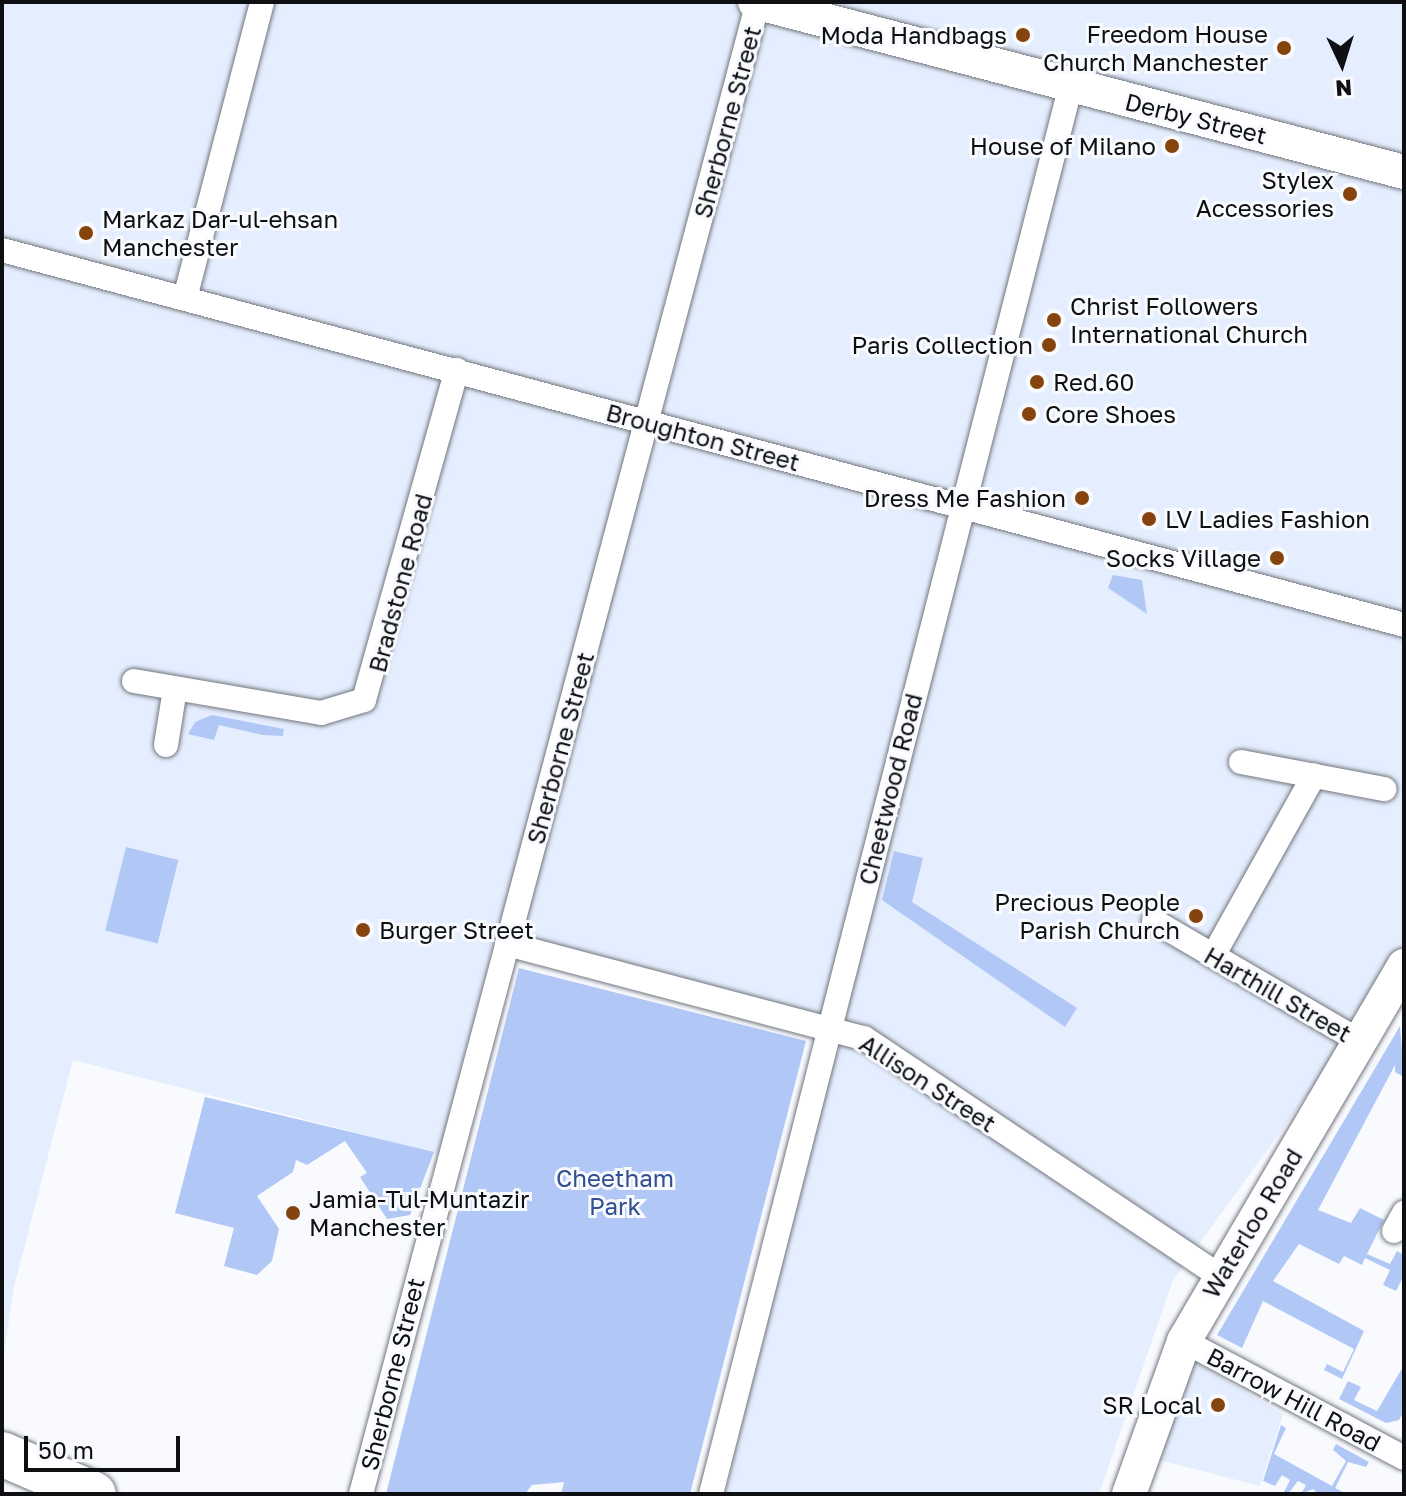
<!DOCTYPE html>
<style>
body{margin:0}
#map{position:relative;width:1406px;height:1496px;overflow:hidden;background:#f8fafe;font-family:"Golos Text",sans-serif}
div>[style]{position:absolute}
.built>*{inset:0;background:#e5eefe}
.green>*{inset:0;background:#b1c8f7;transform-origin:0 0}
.roads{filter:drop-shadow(0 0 2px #72767e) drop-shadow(0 0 2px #72767e)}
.street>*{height:24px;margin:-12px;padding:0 12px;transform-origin:12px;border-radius:12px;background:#fff}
.secondary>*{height:34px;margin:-17px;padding:0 17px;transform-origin:17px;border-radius:17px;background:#fff}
.highway>*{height:44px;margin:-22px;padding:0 22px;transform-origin:22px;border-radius:22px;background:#fff}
.dots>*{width:22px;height:22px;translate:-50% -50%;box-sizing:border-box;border:4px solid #f8fafe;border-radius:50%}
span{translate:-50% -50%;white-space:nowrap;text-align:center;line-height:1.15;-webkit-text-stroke:6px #f8fafe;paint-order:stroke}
.poi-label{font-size:24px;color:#0d0f12}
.right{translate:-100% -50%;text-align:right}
.left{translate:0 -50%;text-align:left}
.street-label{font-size:24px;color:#0d0f12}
.park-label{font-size:24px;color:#314f90}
.frame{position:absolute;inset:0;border:4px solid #0d0f12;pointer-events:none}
.north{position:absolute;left:1302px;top:24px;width:80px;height:80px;-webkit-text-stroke:6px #f8fafe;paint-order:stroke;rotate:176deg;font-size:22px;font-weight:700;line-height:32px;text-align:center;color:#0d0f12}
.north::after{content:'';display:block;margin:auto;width:28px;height:36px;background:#0d0f12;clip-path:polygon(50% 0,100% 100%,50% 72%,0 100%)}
.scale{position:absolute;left:24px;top:1436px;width:156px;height:36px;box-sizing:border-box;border:4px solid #0d0f12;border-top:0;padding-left:10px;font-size:24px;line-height:28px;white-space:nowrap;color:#0d0f12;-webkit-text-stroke:6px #f8fafe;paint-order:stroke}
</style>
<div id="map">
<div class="built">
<div style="clip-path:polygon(2px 2px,1404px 2px,1404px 948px,1373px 1004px,1173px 1280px,1099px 1494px,725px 1494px,834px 1036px,512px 954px,459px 1159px,73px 1060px,14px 1287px,2px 1366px)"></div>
<div style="clip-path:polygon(1194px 1361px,1283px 1414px,1260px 1486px,1156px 1459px)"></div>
</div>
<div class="green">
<div style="clip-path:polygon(1113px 575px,1142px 580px,1147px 614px,1108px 588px)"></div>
<div style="clip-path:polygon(212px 715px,284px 729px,283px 736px,263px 735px,219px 725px,214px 740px,188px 734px,195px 722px)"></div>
<div style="left:126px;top:847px;width:54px;height:86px;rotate:14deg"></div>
<div style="clip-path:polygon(894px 851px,923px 858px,912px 902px,1077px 1008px,1065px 1027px,882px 900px)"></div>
<div style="clip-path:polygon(519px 968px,806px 1041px,690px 1494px,561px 1494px,564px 1482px,532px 1485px,525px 1494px,386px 1494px)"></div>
<div style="clip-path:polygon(1400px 1026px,1404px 1077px,1395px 1072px,1395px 1065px,1318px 1210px,1351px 1223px,1360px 1208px,1384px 1220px,1367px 1254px,1390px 1264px,1397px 1251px,1404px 1255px,1404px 1275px,1396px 1291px,1383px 1285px,1390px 1270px,1365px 1258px,1362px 1265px,1344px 1256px,1339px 1264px,1299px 1244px,1273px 1281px,1364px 1331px,1342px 1379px,1324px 1370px,1327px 1364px,1343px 1372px,1354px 1349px,1263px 1301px,1242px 1348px,1217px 1335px)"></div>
<div style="clip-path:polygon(205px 1097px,434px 1152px,410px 1215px,387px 1219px,360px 1177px,367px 1173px,345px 1141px,307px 1165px,296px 1160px,293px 1172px,257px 1196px,279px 1229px,272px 1261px,257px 1275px,224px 1266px,234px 1228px,175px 1213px)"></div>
<div style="clip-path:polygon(1404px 1365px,1404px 1411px,1399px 1420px,1386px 1423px,1339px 1399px,1348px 1381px,1361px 1387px,1354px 1400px,1377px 1411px)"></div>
<div style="clip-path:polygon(1281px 1425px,1286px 1428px,1274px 1454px,1332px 1486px,1346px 1461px,1333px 1450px,1336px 1444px,1369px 1462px,1366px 1467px,1348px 1462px,1335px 1488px,1347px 1494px,1318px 1494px,1313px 1489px,1301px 1494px,1306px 1485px,1298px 1481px,1288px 1494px,1284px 1492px,1290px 1480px,1282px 1475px,1275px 1486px,1263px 1481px)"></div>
</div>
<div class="roads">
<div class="street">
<div style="left:2px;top:250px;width:1451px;rotate:14.97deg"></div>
<div style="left:185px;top:298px;width:306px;rotate:-75.4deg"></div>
<div style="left:134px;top:681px;width:190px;rotate:9.7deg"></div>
<div style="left:321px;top:713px;width:45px;rotate:-16.8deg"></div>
<div style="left:364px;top:700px;width:343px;rotate:-74.3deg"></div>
<div style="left:166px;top:745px;width:57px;rotate:-80.9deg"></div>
<div style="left:1241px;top:762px;width:146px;rotate:10.7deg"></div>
<div style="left:1154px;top:921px;width:240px;rotate:30.3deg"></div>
<div style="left:507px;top:944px;width:369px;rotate:14.8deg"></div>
<div style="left:864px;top:1038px;width:428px;rotate:33.8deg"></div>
<div style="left:1213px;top:956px;width:207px;rotate:-60.8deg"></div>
<div style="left:1394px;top:1231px;width:21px;rotate:-61deg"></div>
<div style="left:1184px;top:1341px;width:249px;rotate:28deg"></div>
<div style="left:361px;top:1494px;width:1544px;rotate:-75.1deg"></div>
<div style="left:711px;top:1494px;width:1454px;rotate:-75.67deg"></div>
</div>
<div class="secondary">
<div style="left:755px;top:2px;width:671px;rotate:14.68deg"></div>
<div style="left:1129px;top:1494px;width:163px;rotate:-70.2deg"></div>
<div style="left:1184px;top:1341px;width:435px;rotate:-59.6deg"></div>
</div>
<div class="highway">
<div style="left:2px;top:1454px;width:100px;rotate:23.5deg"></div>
</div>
</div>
<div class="dots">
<div style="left:1023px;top:35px;background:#85440d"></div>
<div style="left:1284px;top:48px;background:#85440d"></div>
<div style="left:1172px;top:146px;background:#85440d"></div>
<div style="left:1350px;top:194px;background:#85440d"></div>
<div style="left:86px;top:233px;background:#85440d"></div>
<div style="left:1054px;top:320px;background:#85440d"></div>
<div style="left:1049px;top:345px;background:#85440d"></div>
<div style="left:1037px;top:382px;background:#85440d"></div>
<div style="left:1029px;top:414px;background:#85440d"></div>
<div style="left:1082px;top:498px;background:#85440d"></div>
<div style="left:1149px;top:519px;background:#85440d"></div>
<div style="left:1277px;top:558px;background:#85440d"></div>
<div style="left:1196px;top:916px;background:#85440d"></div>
<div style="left:363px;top:930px;background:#85440d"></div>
<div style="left:293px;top:1213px;background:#85440d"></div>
<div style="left:1218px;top:1405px;background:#85440d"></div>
</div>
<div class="poi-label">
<span class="right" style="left:1268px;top:48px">Freedom House<br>Church Manchester</span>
<span class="right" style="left:1007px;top:35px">Moda Handbags</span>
<span class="right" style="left:1156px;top:146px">House of Milano</span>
<span class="right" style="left:1334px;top:194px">Stylex<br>Accessories</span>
<span class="left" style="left:102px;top:233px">Markaz Dar-ul-ehsan<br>Manchester</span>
<span class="left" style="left:1070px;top:320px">Christ Followers<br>International Church</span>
<span class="right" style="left:1033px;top:345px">Paris Collection</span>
<span class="left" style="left:1053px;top:382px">Red.60</span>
<span class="left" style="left:1045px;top:414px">Core Shoes</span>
<span class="right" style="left:1066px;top:498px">Dress Me Fashion</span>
<span class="left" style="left:1165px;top:519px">LV Ladies Fashion</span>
<span class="right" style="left:1261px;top:558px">Socks Village</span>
<span class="right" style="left:1180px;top:916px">Precious People<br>Parish Church</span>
<span class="left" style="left:379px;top:930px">Burger Street</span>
<span class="left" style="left:309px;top:1213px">Jamia-Tul-Muntazir<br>Manchester</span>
<span class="right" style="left:1202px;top:1405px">SR Local</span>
</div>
<div class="street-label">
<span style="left:1196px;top:118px;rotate:14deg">Derby Street</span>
<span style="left:727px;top:122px;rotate:-75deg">Sherborne Street</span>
<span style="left:703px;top:437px;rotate:15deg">Broughton Street</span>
<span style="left:400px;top:583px;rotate:-75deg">Bradstone Road</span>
<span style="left:560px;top:748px;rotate:-75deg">Sherborne Street</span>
<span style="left:890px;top:789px;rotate:-76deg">Cheetwood Road</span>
<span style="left:1278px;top:994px;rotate:30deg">Harthill Street</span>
<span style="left:928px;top:1083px;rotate:33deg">Allison Street</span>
<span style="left:1252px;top:1223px;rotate:-59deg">Waterloo Road</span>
<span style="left:392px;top:1374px;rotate:-76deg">Sherborne Street</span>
<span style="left:1294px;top:1399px;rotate:28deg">Barrow Hill Road</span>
</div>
<div class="park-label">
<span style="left:615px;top:1192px">Cheetham<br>Park</span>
</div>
<div class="frame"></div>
<div class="north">N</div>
<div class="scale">50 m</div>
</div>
